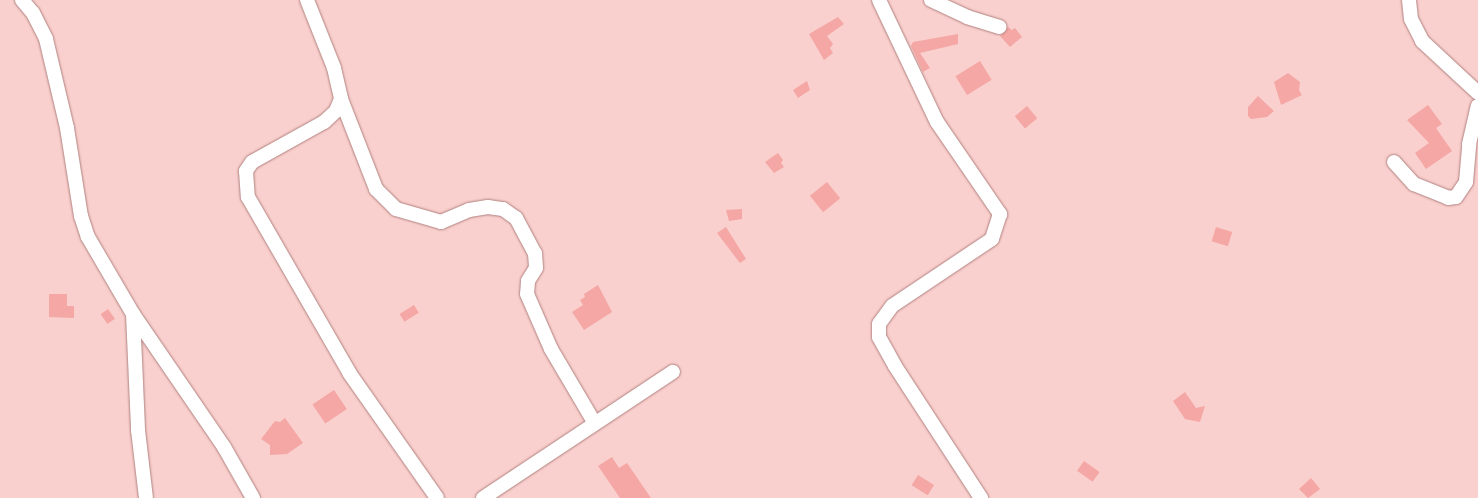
<!DOCTYPE html>
<style>
body{margin:0}
#map{position:relative;width:1478px;height:498px;overflow:hidden;background:#f9d0ce;font-family:"IBM Plex Sans",sans-serif}
div>[style]{position:absolute}
.building>*{inset:0;background:#f4a7a4;transform-origin:0 0}
.roads{filter:drop-shadow(0 0 1px #b1817f) drop-shadow(0 0 1px #b1817f)}
.minor>*{height:14px;margin:-7px;padding:0 7px;transform-origin:7px;border-radius:7px;background:#fff}
span{translate:-50% -50%;white-space:nowrap;text-align:center;line-height:1.15;-webkit-text-stroke:5px #f9d0ce;paint-order:stroke}
</style>
<div id="map">
<div class="building">
<div style="clip-path:polygon(838px 17px,844px 24px,827px 36px,833px 44px,830px 48px,833px 53px,824px 60px,809px 34px)"></div>
<div style="clip-path:polygon(1008px 27px,1012px 30px,1015px 28px,1022px 37px,1010px 47px,1000px 36px)"></div>
<div style="clip-path:polygon(958px 34px,958px 44px,920px 53px,930px 68px,923px 72px,911px 46px,913px 42px)"></div>
<div style="left:980px;top:61px;width:22px;height:29px;rotate:58deg"></div>
<div style="clip-path:polygon(1288px 73px,1300px 82px,1299px 90px,1302px 95px,1281px 105px,1274px 82px)"></div>
<div style="clip-path:polygon(807px 81px,810px 90px,798px 98px,793px 90px)"></div>
<div style="clip-path:polygon(1258px 96px,1274px 111px,1267px 117px,1251px 119px,1248px 116px,1248px 107px)"></div>
<div style="clip-path:polygon(1428px 105px,1442px 124px,1436px 128px,1452px 151px,1426px 169px,1415px 153px,1429px 143px,1407px 120px)"></div>
<div style="left:1027px;top:106px;width:16px;height:16px;rotate:50deg"></div>
<div style="clip-path:polygon(778px 153px,783px 160px,781px 163px,784px 167px,774px 173px,765px 162px)"></div>
<div style="left:827px;top:182px;width:21px;height:22px;rotate:51deg"></div>
<div style="clip-path:polygon(742px 209px,742px 219px,729px 221px,726px 210px)"></div>
<div style="clip-path:polygon(726px 227px,746px 259px,740px 263px,717px 233px)"></div>
<div style="left:1216px;top:227px;width:17px;height:15px;rotate:17deg"></div>
<div style="clip-path:polygon(598px 285px,612px 312px,584px 330px,572px 312px,583px 305px,580px 300px,585px 297px,584px 294px)"></div>
<div style="clip-path:polygon(49px 294px,67px 294px,67px 306px,74px 306px,74px 318px,49px 317px)"></div>
<div style="left:414px;top:305px;width:9px;height:17px;rotate:58deg"></div>
<div style="left:108px;top:309px;width:12px;height:9px;rotate:55deg"></div>
<div style="left:334px;top:390px;width:23px;height:26px;rotate:56deg"></div>
<div style="clip-path:polygon(1185px 392px,1196px 408px,1205px 406px,1200px 422px,1185px 419px,1173px 401px)"></div>
<div style="clip-path:polygon(285px 418px,303px 443px,287px 454px,270px 455px,270px 445px,261px 439px,275px 421px,280px 422px)"></div>
<div style="clip-path:polygon(612px 457px,619px 468px,627px 463px,651px 498px,620px 498px,598px 466px)"></div>
<div style="left:1084px;top:461px;width:19px;height:12px;rotate:35deg"></div>
<div style="left:918px;top:475px;width:19px;height:12px;rotate:32deg"></div>
<div style="clip-path:polygon(1311px 478px,1320px 489px,1308px 498px,1299px 489px)"></div>
</div>
<div class="roads">
<div class="minor">
<div style="left:22px;top:0;width:17px;rotate:50deg"></div>
<div style="left:33px;top:13px;width:29px;rotate:63deg"></div>
<div style="left:46px;top:39px;width:91px;rotate:76.7deg"></div>
<div style="left:67px;top:128px;width:89px;rotate:81deg"></div>
<div style="left:81px;top:216px;width:22px;rotate:72deg"></div>
<div style="left:88px;top:237px;width:89px;rotate:59.7deg"></div>
<div style="left:133px;top:314px;width:161px;rotate:55.6deg"></div>
<div style="left:224px;top:447px;width:59px;rotate:60.4deg"></div>
<div style="left:307px;top:0;width:73px;rotate:68.3deg"></div>
<div style="left:334px;top:68px;width:32px;rotate:77deg"></div>
<div style="left:341px;top:99px;width:13px;rotate:113deg"></div>
<div style="left:336px;top:111px;width:16px;rotate:137deg"></div>
<div style="left:324px;top:122px;width:82px;rotate:150.9deg"></div>
<div style="left:252px;top:162px;width:11px;rotate:124deg"></div>
<div style="left:246px;top:171px;width:26px;rotate:86deg"></div>
<div style="left:248px;top:197px;width:204px;rotate:60deg"></div>
<div style="left:350px;top:374px;width:151px;rotate:54.9deg"></div>
<div style="left:879px;top:0;width:135px;rotate:64.6deg"></div>
<div style="left:937px;top:122px;width:112px;rotate:55.6deg"></div>
<div style="left:1000px;top:214px;width:26px;rotate:108deg"></div>
<div style="left:992px;top:239px;width:120px;rotate:146.2deg"></div>
<div style="left:892px;top:306px;width:22px;rotate:126deg"></div>
<div style="left:879px;top:324px;width:13px;rotate:90deg"></div>
<div style="left:879px;top:337px;width:33px;rotate:61deg"></div>
<div style="left:895px;top:366px;width:158px;rotate:56.9deg"></div>
<div style="left:931px;top:0;width:40px;rotate:25deg"></div>
<div style="left:967px;top:17px;width:34px;rotate:17deg"></div>
<div style="left:1409px;top:0;width:19px;rotate:84deg"></div>
<div style="left:1411px;top:19px;width:25px;rotate:63deg"></div>
<div style="left:1422px;top:41px;width:76px;rotate:42.9deg"></div>
<div style="left:341px;top:99px;width:97px;rotate:68.7deg"></div>
<div style="left:376px;top:189px;width:28px;rotate:45deg"></div>
<div style="left:396px;top:209px;width:47px;rotate:16.1deg"></div>
<div style="left:441px;top:222px;width:30px;rotate:-23deg"></div>
<div style="left:469px;top:210px;width:19px;rotate:-9deg"></div>
<div style="left:488px;top:207px;width:15px;rotate:8deg"></div>
<div style="left:503px;top:209px;width:16px;rotate:35deg"></div>
<div style="left:516px;top:218px;width:40px;rotate:62deg"></div>
<div style="left:535px;top:253px;width:15px;rotate:86deg"></div>
<div style="left:536px;top:268px;width:15px;rotate:122deg"></div>
<div style="left:528px;top:281px;width:13px;rotate:94deg"></div>
<div style="left:527px;top:294px;width:60px;rotate:66.4deg"></div>
<div style="left:551px;top:349px;width:85px;rotate:59.5deg"></div>
<div style="left:1394px;top:162px;width:30px;rotate:48deg"></div>
<div style="left:1414px;top:184px;width:37px;rotate:22deg"></div>
<div style="left:1448px;top:198px;width:8px;rotate:-7deg"></div>
<div style="left:1456px;top:197px;width:18px;rotate:-56deg"></div>
<div style="left:1466px;top:182px;width:38px;rotate:-85deg"></div>
<div style="left:1469px;top:144px;width:39px;rotate:-77deg"></div>
<div style="left:133px;top:314px;width:116px;rotate:87.5deg"></div>
<div style="left:138px;top:430px;width:68px;rotate:83.3deg"></div>
<div style="left:483px;top:498px;width:228px;rotate:-33.6deg"></div>
</div>
</div>
</div>
